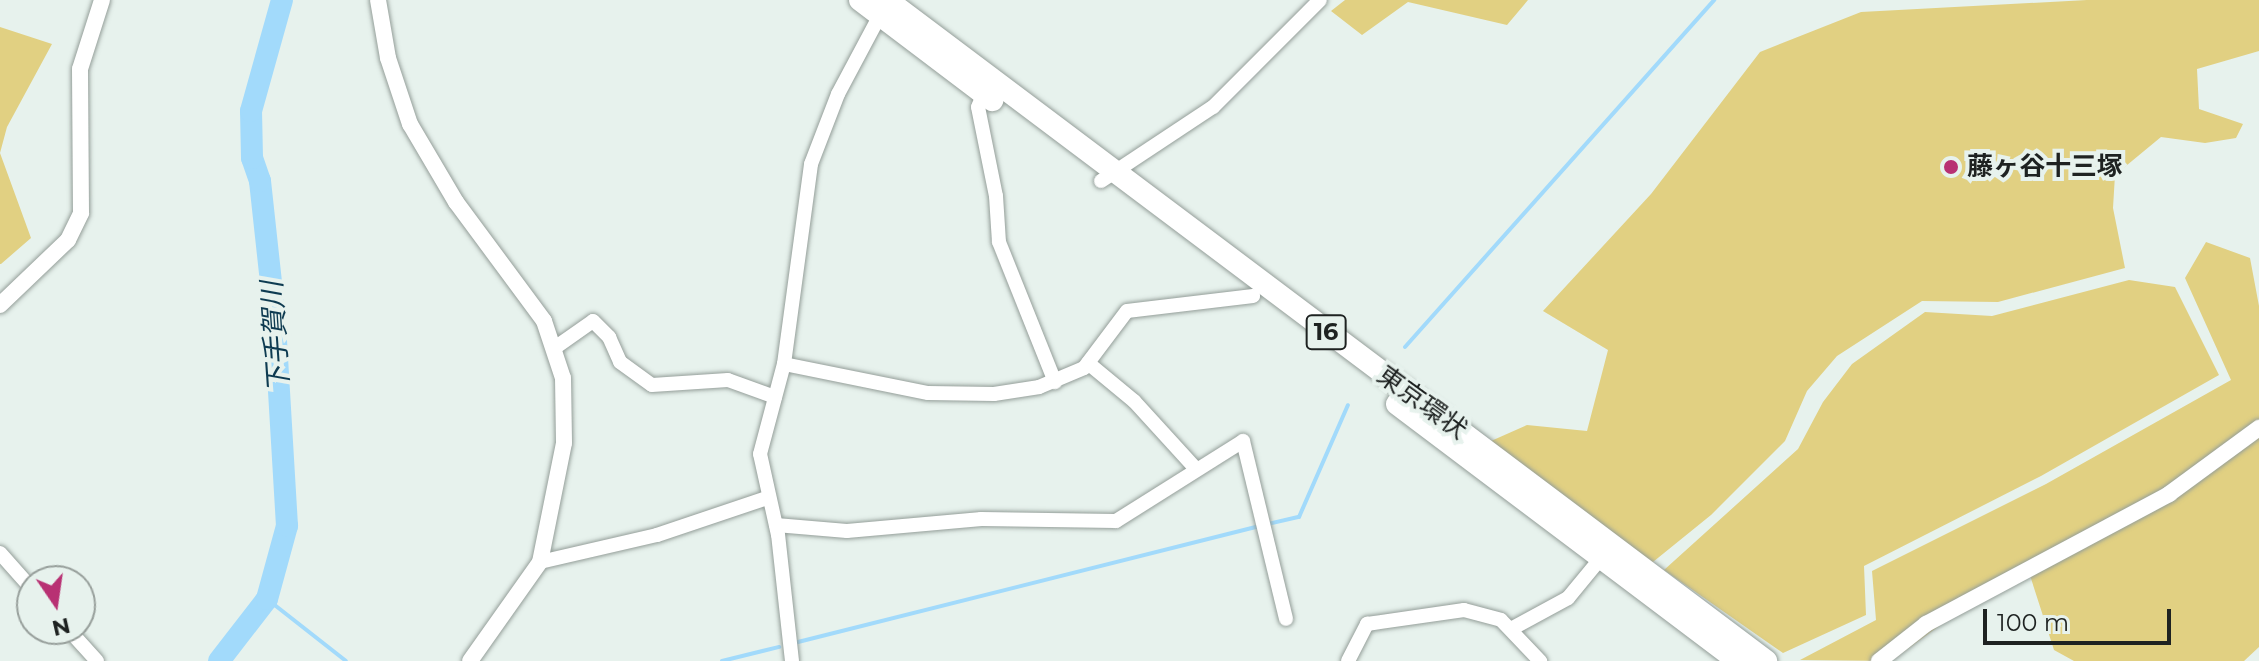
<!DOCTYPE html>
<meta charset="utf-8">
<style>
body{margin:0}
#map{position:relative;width:2259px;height:661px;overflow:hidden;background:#e7f2ed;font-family:Montserrat,"Noto Sans JP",sans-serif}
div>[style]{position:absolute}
.green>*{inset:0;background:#e1d082}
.stream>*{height:4px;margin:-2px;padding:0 2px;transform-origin:2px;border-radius:2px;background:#a2dafb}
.river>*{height:22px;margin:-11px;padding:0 11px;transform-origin:11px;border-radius:11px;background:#a2dafb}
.roads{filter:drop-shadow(0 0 2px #949e99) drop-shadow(0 0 2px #949e99)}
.minor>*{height:14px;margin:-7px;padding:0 7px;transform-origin:7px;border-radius:7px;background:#fff}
.tertiary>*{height:16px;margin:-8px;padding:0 8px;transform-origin:8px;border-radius:8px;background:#fff}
.trunk>*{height:22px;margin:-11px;padding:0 11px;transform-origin:11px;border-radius:11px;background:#fff}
.dots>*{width:22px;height:22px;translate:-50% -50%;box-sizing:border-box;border:4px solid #e7f2ed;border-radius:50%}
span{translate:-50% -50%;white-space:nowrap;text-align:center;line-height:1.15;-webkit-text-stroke:8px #e7f2ed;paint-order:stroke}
.shield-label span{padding:2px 6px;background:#e7f2ed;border:2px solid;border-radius:6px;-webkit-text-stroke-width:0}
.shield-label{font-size:24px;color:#1e2221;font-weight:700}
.poi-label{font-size:26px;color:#1e2221;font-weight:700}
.left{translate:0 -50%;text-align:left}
.street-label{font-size:26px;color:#1e2221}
.water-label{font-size:28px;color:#0e3b51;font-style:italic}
.north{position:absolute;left:16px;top:565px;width:80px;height:80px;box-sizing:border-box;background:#e7f2ed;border:2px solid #979f9b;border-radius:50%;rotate:167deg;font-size:22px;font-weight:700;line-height:32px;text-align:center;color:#1e2221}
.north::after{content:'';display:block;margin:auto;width:28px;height:36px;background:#b83173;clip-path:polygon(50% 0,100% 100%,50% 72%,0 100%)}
.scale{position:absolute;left:1983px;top:609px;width:188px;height:36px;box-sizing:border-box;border:4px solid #1e2221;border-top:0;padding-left:10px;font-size:24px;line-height:28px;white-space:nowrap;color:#1e2221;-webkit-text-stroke:6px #e7f2ed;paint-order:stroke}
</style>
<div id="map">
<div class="green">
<div style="clip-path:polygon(1345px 0,1528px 0,1507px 25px,1408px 2px,1362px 35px,1331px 11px)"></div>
<div style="clip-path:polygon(2087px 0,2259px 0,2259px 51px,2197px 69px,2199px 109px,2243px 124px,2236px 138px,2205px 143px,2161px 137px,2115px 175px,2113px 208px,2125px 268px,1998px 302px,1922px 301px,1837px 356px,1807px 391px,1785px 441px,1711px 515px,1648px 566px,1491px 441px,1527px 425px,1587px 431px,1608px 350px,1543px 311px,1651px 194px,1760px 52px,1861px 12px)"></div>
<div style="clip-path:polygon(0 27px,52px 44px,7px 127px,0 153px,31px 238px,1px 264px,0 264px)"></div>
<div style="clip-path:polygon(2206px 242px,2250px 258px,2259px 306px,2259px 647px,2244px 661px,2074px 661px,2054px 650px,2026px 563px,1891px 661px,1800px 660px,1876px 620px,1872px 571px,2046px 484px,2231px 380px,2185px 278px)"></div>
<div style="clip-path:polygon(2129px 280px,2175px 287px,2219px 375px,2041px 476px,1864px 566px,1866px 615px,1783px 653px,1664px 570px,1798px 449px,1823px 402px,1852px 364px,1925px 312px,1992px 316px)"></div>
</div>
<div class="stream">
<div style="left:1405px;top:347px;width:465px;rotate:-48.3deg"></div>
<div style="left:1268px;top:524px;width:32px;rotate:-13deg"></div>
<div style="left:1299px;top:517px;width:122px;rotate:-66.4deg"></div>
<div style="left:267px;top:599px;width:100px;rotate:38.1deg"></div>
<div style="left:798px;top:642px;width:475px;rotate:-14.1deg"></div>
<div style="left:722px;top:661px;width:59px;rotate:-13.8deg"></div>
</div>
<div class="river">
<div style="left:219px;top:661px;width:78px;rotate:-52.3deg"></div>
<div style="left:267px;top:599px;width:76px;rotate:-74.7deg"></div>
<div style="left:287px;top:526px;width:216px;rotate:-93.4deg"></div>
<div style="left:274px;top:310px;width:130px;rotate:-96.2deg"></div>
<div style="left:260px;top:181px;width:24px;rotate:-109deg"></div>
<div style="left:252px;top:158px;width:47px;rotate:-91.2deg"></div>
<div style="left:251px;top:111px;width:115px;rotate:-74.4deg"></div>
</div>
<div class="roads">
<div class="minor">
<div style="left:984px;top:93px;width:15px;rotate:113deg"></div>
<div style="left:978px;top:107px;width:91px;rotate:78.6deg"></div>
<div style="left:996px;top:196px;width:46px;rotate:86.3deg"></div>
<div style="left:999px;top:242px;width:151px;rotate:68.2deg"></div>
<div style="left:1101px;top:181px;width:134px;rotate:-33.5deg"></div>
<div style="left:1213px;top:107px;width:151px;rotate:-45deg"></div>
<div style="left:556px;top:347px;width:45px;rotate:-35.1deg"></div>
<div style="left:593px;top:321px;width:23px;rotate:45deg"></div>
<div style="left:609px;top:337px;width:27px;rotate:66deg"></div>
<div style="left:620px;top:362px;width:39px;rotate:36deg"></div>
<div style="left:652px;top:385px;width:76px;rotate:-3.8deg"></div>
<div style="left:728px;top:380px;width:50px;rotate:19.9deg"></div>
<div style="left:1088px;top:363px;width:60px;rotate:39.6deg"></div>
<div style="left:1134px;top:401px;width:92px;rotate:47.6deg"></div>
<div style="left:784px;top:364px;width:147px;rotate:11.4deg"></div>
<div style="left:928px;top:393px;width:66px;rotate:0.9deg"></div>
<div style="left:994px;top:394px;width:46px;rotate:-8.8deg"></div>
<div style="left:1039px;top:387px;width:49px;rotate:-22.9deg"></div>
<div style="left:1084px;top:368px;width:71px;rotate:-53deg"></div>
<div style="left:1127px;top:311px;width:127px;rotate:-6.8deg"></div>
<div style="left:776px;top:525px;width:71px;rotate:4.8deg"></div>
<div style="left:847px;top:531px;width:135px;rotate:-5.1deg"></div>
<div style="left:981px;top:519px;width:135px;rotate:0.8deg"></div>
<div style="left:1116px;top:521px;width:150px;rotate:-32.2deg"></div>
<div style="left:1243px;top:441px;width:183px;rotate:76.4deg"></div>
<div style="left:0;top:553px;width:48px;rotate:48.4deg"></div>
<div style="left:540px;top:562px;width:120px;rotate:-13deg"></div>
<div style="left:657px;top:535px;width:116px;rotate:-18.6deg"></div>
<div style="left:68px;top:629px;width:43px;rotate:47.8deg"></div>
<div style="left:1511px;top:629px;width:65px;rotate:-28.5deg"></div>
<div style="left:1568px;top:598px;width:52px;rotate:-50.5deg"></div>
<div style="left:792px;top:661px;width:127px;rotate:-96.3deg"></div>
<div style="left:778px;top:535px;width:83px;rotate:-102.5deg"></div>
<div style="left:760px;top:454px;width:93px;rotate:-75.1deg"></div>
<div style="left:784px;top:364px;width:202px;rotate:-82.3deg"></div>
<div style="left:811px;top:164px;width:75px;rotate:-68.9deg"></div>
<div style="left:838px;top:94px;width:89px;rotate:-62deg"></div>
<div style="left:1348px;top:661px;width:42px;rotate:-62.8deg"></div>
<div style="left:1367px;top:624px;width:98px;rotate:-8.2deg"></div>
<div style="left:1464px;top:610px;width:38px;rotate:15deg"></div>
<div style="left:1501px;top:620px;width:57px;rotate:46.4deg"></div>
</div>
<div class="tertiary">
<div style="left:378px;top:0;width:59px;rotate:80.2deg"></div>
<div style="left:388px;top:58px;width:70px;rotate:71.6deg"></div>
<div style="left:410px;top:124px;width:91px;rotate:59.5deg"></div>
<div style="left:456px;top:202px;width:148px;rotate:53.5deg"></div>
<div style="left:544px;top:321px;width:60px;rotate:71.6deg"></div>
<div style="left:563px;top:378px;width:65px;rotate:89.1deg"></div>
<div style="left:564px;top:443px;width:121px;rotate:101.4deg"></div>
<div style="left:540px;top:562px;width:121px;rotate:125.3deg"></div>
<div style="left:0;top:305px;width:94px;rotate:-43.7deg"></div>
<div style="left:68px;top:240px;width:30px;rotate:-64deg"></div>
<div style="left:81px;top:213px;width:144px;rotate:-90.4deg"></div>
<div style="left:80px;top:69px;width:72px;rotate:-72.3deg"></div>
<div style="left:1879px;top:661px;width:60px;rotate:-38.2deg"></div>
<div style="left:1926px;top:624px;width:276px;rotate:-28.1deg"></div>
<div style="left:2169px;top:494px;width:112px;rotate:-36.3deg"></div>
</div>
<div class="trunk">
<div style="left:860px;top:0;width:166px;rotate:37.1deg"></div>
<div style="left:887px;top:0;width:1100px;rotate:36.94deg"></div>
<div style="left:1397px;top:404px;width:427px;rotate:37deg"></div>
</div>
</div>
<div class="dots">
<div style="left:1951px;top:167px;background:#b83173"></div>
</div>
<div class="shield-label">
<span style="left:1326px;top:332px">16</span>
</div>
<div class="poi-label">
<span class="left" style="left:1967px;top:167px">藤ヶ谷十三塚</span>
</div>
<div class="street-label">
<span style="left:1422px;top:403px;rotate:36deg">東京環状</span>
</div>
<div class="water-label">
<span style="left:275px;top:337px;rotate:-94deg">下手賀川</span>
</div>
<div class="north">N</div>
<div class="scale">100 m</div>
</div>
